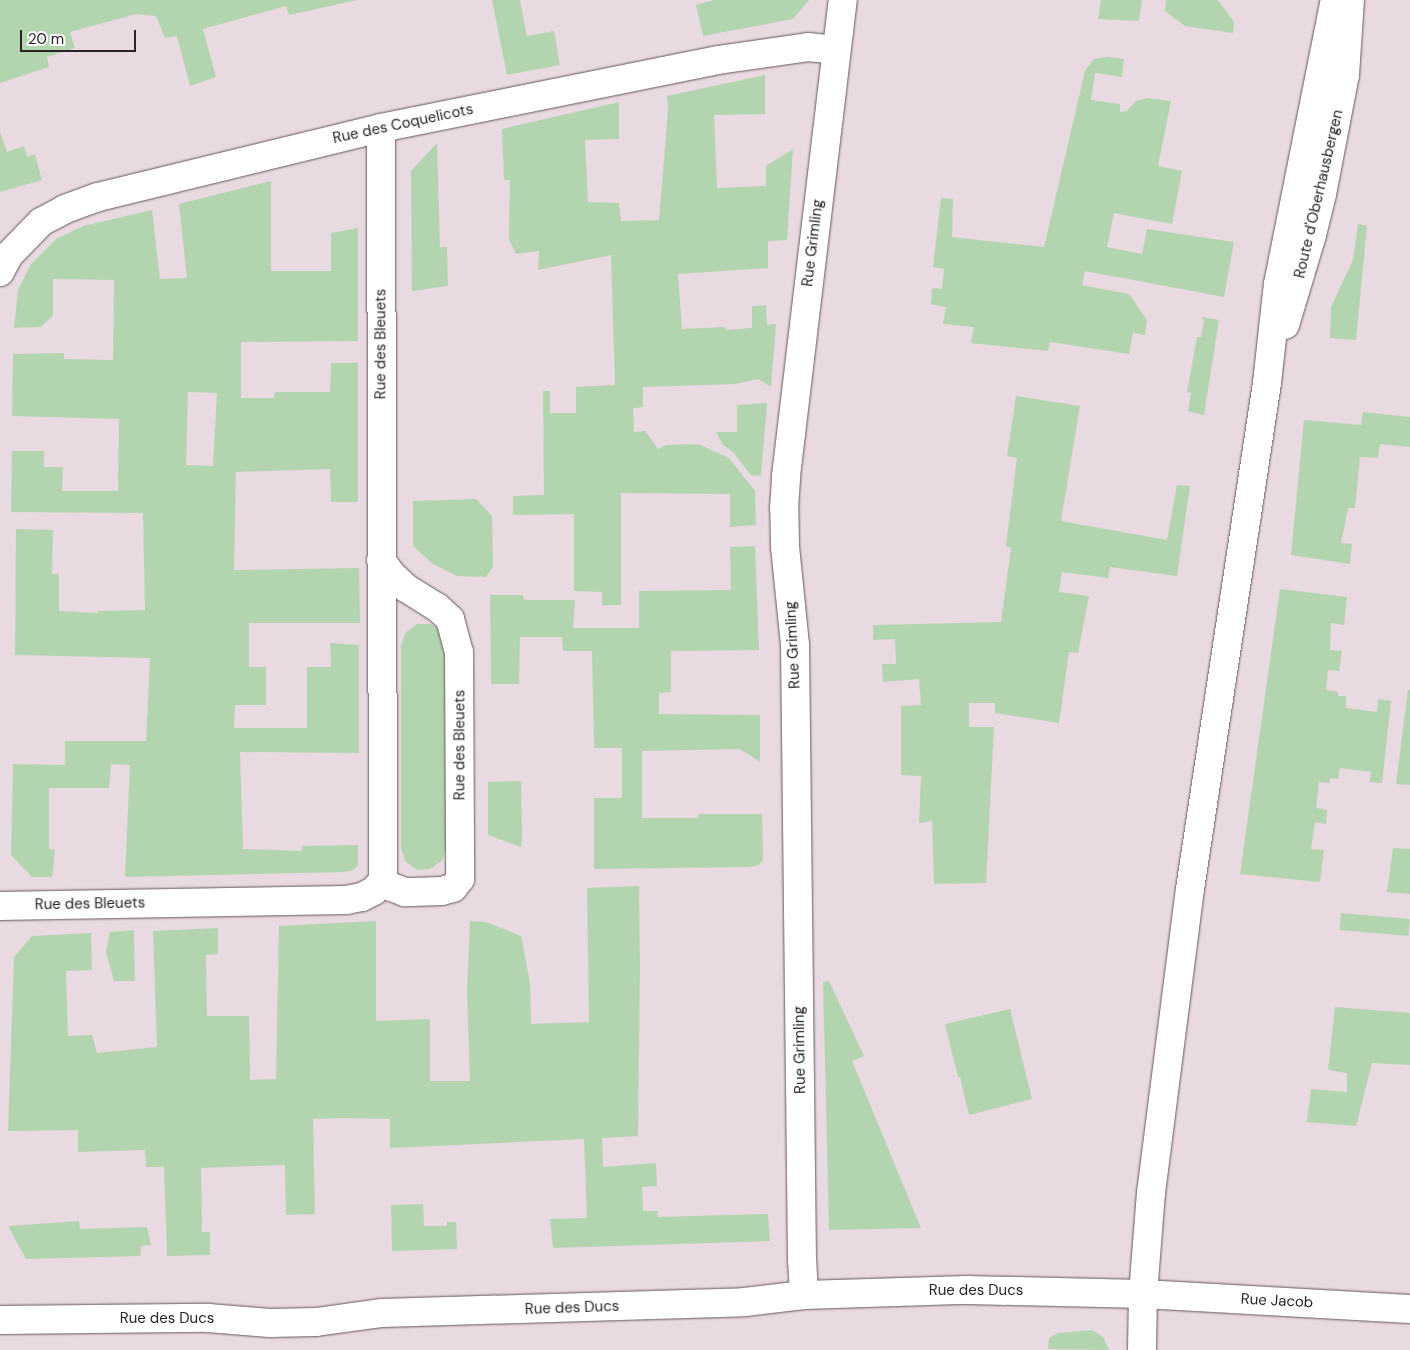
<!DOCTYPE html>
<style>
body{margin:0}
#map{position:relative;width:1410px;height:1350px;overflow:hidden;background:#e9d9e1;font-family:"DM Sans",sans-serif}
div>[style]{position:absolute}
.green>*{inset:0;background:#b2d5af;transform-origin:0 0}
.roads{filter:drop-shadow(0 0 1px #64575d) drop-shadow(0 0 1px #64575d)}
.minor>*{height:28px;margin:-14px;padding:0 14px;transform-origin:14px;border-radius:14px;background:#fff}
.tertiary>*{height:28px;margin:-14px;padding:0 14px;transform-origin:14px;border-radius:14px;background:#fff}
.secondary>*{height:28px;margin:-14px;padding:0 14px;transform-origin:14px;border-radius:14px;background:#fff}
span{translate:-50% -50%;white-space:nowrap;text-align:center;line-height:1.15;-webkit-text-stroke:5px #fff;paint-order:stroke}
.street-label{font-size:15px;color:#292326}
.scale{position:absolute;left:20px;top:30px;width:116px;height:22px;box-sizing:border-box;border:2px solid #292326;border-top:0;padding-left:6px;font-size:15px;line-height:18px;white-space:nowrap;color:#292326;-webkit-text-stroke:4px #fff;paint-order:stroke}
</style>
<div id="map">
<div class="green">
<div style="clip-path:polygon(0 0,357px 0,289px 15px,286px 6px,203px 29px,216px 77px,190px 86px,177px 36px,165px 38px,156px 16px,136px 14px,70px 32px,75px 48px,47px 57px,49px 67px,0 83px)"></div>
<div style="clip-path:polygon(492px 0,520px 0,527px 36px,554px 31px,560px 65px,507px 75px)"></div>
<div style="clip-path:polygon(714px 0,809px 0,793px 19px,703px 36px,696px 5px)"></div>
<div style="clip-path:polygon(1101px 0,1142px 0,1139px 21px,1098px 19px)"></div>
<div style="clip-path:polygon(1166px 0,1218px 0,1234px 22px,1233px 33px,1185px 26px,1165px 11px)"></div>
<div style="clip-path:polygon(1107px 57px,1124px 59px,1122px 77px,1095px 73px,1091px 100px,1120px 104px,1120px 112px,1127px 111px,1136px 101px,1147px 98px,1171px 101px,1158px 166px,1182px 171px,1172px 224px,1114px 213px,1107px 247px,1142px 254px,1147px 229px,1234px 242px,1224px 297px,1085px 271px,1082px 285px,1129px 294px,1147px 320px,1145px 335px,1133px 333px,1129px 354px,1050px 342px,1048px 351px,971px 343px,974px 327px,943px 324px,946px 307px,931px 304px,932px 288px,942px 289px,944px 269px,933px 267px,941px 198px,953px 199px,952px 237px,1044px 247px,1085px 71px,1094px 59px)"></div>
<div style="clip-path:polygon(765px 75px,765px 114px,714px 115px,717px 188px,766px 186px,766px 166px,793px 149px,787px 240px,768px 241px,768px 268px,678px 274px,682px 329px,725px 327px,726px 330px,752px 328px,752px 306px,766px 305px,767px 325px,776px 324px,771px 387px,758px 379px,736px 384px,643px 387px,643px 407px,633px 408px,634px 432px,645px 431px,658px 449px,666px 445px,698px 444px,729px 458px,755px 491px,756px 525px,730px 527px,730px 494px,621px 493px,621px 605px,602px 605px,602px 592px,574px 591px,574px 514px,513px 515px,513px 496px,544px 495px,543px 391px,550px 391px,550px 413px,576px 413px,576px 387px,615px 385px,611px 255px,538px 270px,539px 251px,516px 254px,509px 239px,510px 180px,504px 180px,502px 129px,619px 102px,619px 139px,585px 140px,588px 202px,619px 203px,621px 221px,659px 220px,668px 110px,667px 96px)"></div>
<div style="clip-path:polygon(0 132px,7px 152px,24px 146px,27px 157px,35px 154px,42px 180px,0 192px)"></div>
<div style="clip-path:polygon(437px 143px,440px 247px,447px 247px,448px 286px,412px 291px,411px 171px)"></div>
<div style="clip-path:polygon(evenodd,271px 181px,271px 271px,331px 271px,331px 233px,358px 228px,358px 341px,241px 342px,241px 398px,274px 398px,275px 392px,330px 392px,331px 363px,358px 363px,358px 502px,331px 502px,330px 469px,236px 472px,234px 570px,359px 568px,360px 623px,249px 623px,249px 667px,266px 667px,266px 705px,235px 705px,234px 728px,307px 728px,307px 667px,331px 667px,330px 643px,359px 645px,359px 753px,240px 752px,243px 849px,302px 851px,302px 846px,358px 845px,358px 865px,353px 870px,345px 872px,125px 877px,130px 765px,111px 764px,109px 788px,49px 788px,49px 849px,55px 850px,52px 877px,32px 877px,11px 855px,13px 764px,65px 765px,65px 741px,146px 741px,150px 658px,15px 655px,16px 529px,53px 530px,52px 574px,59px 574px,59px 611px,98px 613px,98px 611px,145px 610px,143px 513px,11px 512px,12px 451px,44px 451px,44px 467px,63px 467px,62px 491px,118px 491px,119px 419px,12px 416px,13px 354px,64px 353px,64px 359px,113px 360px,114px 280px,53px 279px,53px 316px,40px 327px,14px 328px,18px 290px,31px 264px,56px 239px,83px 226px,152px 210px,160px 279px,187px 278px,179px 204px,271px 181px,188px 392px,217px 393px,213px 466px,186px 465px,188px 392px)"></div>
<div style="clip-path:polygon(1358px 224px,1367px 226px,1356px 340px,1330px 338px,1331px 307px,1353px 260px)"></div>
<div style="clip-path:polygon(1201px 317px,1219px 320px,1204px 415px,1188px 411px,1191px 393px,1187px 392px,1197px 337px,1201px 337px,1204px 320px)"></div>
<div style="clip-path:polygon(1016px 396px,1080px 406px,1061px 521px,1167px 540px,1177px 485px,1190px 486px,1177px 576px,1110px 567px,1108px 578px,1062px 572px,1059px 592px,1089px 596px,1078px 653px,1069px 652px,1059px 723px,995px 713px,995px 703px,969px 703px,969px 727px,994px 727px,986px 883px,934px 884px,932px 821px,919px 823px,921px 776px,901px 775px,901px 706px,921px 705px,919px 679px,883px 682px,882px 664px,896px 664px,895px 639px,873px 640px,873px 625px,1001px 622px,1011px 548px,1006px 546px,1017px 458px,1007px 456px)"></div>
<div style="clip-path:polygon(767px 403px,761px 476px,751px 475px,733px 452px,723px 445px,716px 432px,737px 432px,737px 405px)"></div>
<div style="clip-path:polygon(1363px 412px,1410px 417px,1410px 447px,1380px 444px,1378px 458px,1360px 457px,1355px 508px,1348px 508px,1341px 543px,1352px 544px,1350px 564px,1291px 555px,1304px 420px,1361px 425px)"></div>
<div style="clip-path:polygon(476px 499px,492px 516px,493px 567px,486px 577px,457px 576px,433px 564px,413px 546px,413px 501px)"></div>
<div style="clip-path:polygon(755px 546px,759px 650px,671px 651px,671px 692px,659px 693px,659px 714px,760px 715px,760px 762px,740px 749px,642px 751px,642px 818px,698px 818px,699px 814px,762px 814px,763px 860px,759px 865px,749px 867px,594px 869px,594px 798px,622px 798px,622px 748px,594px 748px,592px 651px,563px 651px,562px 637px,520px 637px,519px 684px,491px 684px,490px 595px,523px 595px,524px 600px,575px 600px,573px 628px,639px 628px,639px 591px,731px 590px,730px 547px)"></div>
<div style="clip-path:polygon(1280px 589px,1347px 597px,1344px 625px,1331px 623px,1330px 650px,1342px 651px,1339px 671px,1328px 670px,1326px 690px,1338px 692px,1338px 696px,1346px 696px,1346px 708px,1377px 712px,1378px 699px,1391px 701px,1382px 783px,1370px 782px,1371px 772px,1340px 768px,1338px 779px,1330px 778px,1330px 783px,1319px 782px,1316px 808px,1327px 810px,1326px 824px,1315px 822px,1311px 849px,1324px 850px,1320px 882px,1240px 874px)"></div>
<div style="clip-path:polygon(417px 624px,431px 624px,442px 632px,446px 645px,446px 848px,442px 861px,430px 869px,417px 870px,405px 861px,401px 848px,401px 645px,406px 632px)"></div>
<div style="clip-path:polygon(1408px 690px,1410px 690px,1410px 785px,1396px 784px)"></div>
<div style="clip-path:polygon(521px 781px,522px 839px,521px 847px,488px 835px,488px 782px)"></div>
<div style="clip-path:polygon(1393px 848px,1410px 849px,1410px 894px,1387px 892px)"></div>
<div style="clip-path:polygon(639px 886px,640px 967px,638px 1136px,602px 1138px,603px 1167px,656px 1163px,657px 1186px,642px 1187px,643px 1211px,658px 1211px,657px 1217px,768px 1214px,770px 1241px,553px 1248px,550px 1219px,587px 1218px,584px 1139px,390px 1148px,390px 1119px,343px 1118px,313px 1119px,315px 1214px,286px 1215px,285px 1165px,201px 1168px,202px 1232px,210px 1232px,210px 1255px,167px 1256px,164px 1167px,146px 1167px,145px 1150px,78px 1152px,78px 1130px,8px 1131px,14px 957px,32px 936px,91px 933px,92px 970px,66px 971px,68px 1036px,92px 1035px,97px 1053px,157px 1047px,153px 931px,218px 928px,218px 954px,206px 955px,207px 1016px,249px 1016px,250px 1080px,276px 1079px,279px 926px,376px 921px,376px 1021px,430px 1019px,430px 1081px,470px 1081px,467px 991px,470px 921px,486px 922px,521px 936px,530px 983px,531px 1024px,589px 1022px,587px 888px)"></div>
<div style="left:1341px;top:913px;width:69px;height:17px;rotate:5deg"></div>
<div style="clip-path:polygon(134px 930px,135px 981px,114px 981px,106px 952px,110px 932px)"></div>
<div style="clip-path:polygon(829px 981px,864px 1056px,852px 1061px,921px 1228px,829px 1230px,823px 982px)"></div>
<div style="clip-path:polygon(1335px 1007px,1410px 1013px,1410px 1065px,1372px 1063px,1356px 1126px,1307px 1122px,1311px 1089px,1347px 1092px,1347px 1073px,1328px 1070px)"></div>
<div style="clip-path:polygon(1010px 1009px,1032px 1099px,969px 1115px,960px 1077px,958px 1077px,945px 1024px)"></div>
<div style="clip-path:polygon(423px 1204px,424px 1226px,447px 1226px,447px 1222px,456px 1222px,457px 1249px,392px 1251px,391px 1205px)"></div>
<div style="clip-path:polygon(79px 1221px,80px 1229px,147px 1227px,151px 1245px,141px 1246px,140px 1256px,26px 1259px,8px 1226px)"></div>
<div style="clip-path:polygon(1092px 1330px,1103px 1337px,1109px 1350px,1048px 1349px,1049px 1338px,1058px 1333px)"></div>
</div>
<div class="roads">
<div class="minor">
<div style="left:0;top:272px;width:19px;rotate:-62deg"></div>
<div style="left:9px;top:255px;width:46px;rotate:-45.9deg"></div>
<div style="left:41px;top:222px;width:27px;rotate:-28deg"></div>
<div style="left:65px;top:209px;width:35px;rotate:-20deg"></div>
<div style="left:98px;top:197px;width:291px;rotate:-13.7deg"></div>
<div style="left:381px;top:128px;width:344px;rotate:-11.4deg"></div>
<div style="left:718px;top:60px;width:91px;rotate:-8.2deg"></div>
<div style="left:808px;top:47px;width:28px;rotate:6deg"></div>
<div style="left:381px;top:560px;width:19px;rotate:54deg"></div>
<div style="left:392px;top:575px;width:19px;rotate:43deg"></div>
<div style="left:406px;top:588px;width:36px;rotate:32deg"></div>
<div style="left:437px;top:607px;width:18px;rotate:43deg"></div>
<div style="left:450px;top:619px;width:34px;rotate:75deg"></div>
<div style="left:459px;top:652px;width:227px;rotate:89.7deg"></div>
<div style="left:460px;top:879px;width:11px;rotate:128deg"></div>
<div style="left:453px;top:888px;width:11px;rotate:165deg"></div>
<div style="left:442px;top:891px;width:37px;rotate:178deg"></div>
<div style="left:405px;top:892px;width:15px;rotate:-160deg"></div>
<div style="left:391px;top:887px;width:11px;rotate:-139deg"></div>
<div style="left:0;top:906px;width:346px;rotate:-1deg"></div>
<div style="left:346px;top:900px;width:16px;rotate:-11deg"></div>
<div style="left:362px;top:897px;width:13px;rotate:-27deg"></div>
<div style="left:374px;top:891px;width:14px;rotate:-51deg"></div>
<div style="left:383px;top:880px;width:752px;rotate:-90.15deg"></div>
<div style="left:804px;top:1295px;width:34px;rotate:-93deg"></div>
<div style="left:802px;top:1261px;width:616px;rotate:-90.65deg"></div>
<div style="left:795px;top:645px;width:99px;rotate:-95.8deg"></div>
<div style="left:785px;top:547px;width:39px;rotate:-91deg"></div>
<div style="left:784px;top:508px;width:32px;rotate:-86deg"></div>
<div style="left:786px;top:476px;width:479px;rotate:-83.2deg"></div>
</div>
<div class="tertiary">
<div style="left:0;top:1320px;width:208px;rotate:-0.6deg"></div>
<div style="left:208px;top:1318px;width:62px;rotate:4.6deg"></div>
<div style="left:270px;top:1323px;width:46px;rotate:-1.2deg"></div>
<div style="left:316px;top:1322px;width:67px;rotate:-7.8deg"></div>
<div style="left:382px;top:1313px;width:363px;rotate:-1.7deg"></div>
<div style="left:745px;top:1302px;width:59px;rotate:-6.8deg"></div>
<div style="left:804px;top:1295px;width:163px;rotate:-1.8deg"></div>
<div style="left:967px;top:1290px;width:176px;rotate:1.3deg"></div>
<div style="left:1143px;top:1294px;width:267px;rotate:3.2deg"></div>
</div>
<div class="secondary">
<div style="left:1285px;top:325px;width:94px;rotate:-73.3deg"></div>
<div style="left:1312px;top:235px;width:42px;rotate:-76.3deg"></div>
<div style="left:1322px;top:194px;width:121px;rotate:-79.1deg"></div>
<div style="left:1345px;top:75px;width:75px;rotate:-86.2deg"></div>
<div style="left:1142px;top:1350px;width:56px;rotate:-89deg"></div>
<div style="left:1143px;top:1294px;width:101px;rotate:-85.5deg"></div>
<div style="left:1151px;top:1193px;width:306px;rotate:-82.7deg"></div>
<div style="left:1190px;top:889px;width:512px;rotate:-81.35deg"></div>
<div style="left:1267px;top:383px;width:100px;rotate:-83.7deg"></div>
<div style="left:1278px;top:284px;width:290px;rotate:-78.7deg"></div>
</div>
</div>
<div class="street-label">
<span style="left:403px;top:124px;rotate:-12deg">Rue des Coquelicots</span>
<span style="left:1319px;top:194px;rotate:-77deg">Route d'Oberhausbergen</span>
<span style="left:813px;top:243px;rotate:-83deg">Rue Grimling</span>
<span style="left:381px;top:344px;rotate:-90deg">Rue des Bleuets</span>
<span style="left:793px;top:645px;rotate:-93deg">Rue Grimling</span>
<span style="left:460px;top:745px;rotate:-90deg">Rue des Bleuets</span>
<span style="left:90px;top:904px;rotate:-1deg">Rue des Bleuets</span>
<span style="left:800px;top:1050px;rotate:-91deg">Rue Grimling</span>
<span style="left:976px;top:1291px">Rue des Ducs</span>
<span style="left:1277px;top:1301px;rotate:3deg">Rue Jacob</span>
<span style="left:572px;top:1308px;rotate:-2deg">Rue des Ducs</span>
<span style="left:167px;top:1319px">Rue des Ducs</span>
</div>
<div class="scale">20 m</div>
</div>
